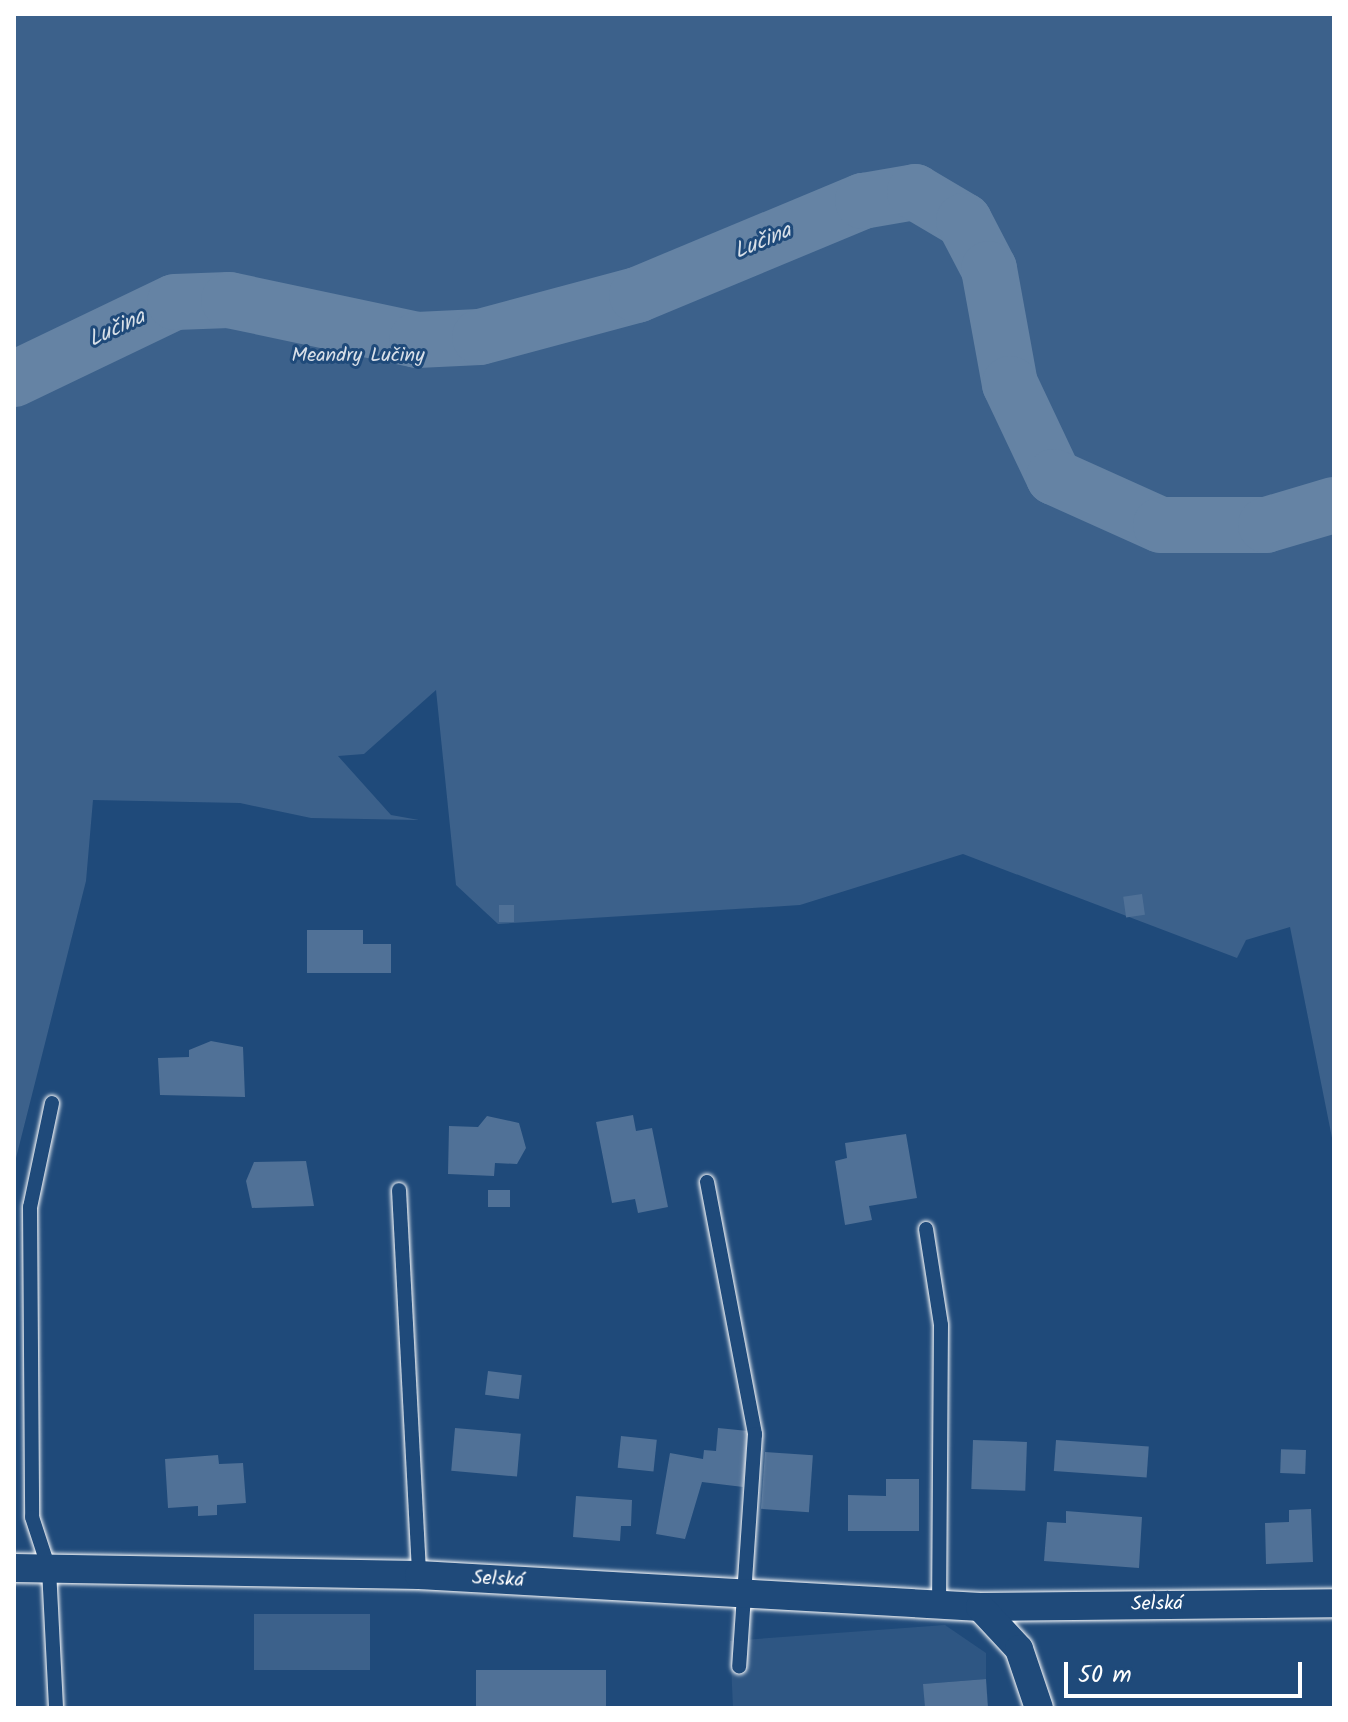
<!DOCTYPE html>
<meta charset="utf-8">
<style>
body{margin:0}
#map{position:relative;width:1348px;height:1722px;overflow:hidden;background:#1f4a7a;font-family:Kalam,sans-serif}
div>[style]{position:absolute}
.built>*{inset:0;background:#2e5683}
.green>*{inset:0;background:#3c618b;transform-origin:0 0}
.river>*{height:56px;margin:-28px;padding:0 28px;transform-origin:28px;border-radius:28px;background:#6583a4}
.building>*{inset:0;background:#507197;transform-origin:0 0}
.roads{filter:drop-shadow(0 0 2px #fff) drop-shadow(0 0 2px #fff)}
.lane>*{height:14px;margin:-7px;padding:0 7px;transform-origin:7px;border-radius:7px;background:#1f4a7a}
.street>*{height:28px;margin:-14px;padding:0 14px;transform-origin:14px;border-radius:14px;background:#1f4a7a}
span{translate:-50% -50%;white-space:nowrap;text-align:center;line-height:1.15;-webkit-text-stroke:6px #1f4a7a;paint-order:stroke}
.park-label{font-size:20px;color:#d8dfe8}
.street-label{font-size:20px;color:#fff}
.water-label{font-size:22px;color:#d8e0e8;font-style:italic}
.frame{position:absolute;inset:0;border:16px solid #fff;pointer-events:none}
.scale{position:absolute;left:1064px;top:1662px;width:238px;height:36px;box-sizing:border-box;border:4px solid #fff;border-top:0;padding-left:10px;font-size:24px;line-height:28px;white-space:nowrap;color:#fff;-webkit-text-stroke:6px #1f4a7a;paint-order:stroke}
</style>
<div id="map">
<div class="built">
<div style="clip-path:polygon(945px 1625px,986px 1653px,986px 1679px,924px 1684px,925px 1708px,733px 1708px,730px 1641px)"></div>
</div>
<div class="green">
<div style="clip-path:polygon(14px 14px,1334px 14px,1334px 1148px,1290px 927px,1246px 940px,1237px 958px,963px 854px,800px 905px,498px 924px,456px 885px,436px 690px,364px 754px,338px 756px,391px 815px,419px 820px,311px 818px,240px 803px,93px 800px,86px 881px,14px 1166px)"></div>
<div style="left:254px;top:1614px;width:116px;height:56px"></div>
</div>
<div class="river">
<div style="left:14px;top:379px;width:178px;rotate:-25.6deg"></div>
<div style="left:175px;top:302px;width:54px;rotate:-2.1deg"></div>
<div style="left:229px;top:300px;width:192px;rotate:12deg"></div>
<div style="left:417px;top:340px;width:63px;rotate:-2.7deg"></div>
<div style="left:480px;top:337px;width:163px;rotate:-15deg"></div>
<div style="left:637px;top:295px;width:245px;rotate:-22.6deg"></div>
<div style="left:863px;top:201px;width:53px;rotate:-9.8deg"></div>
<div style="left:915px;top:192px;width:57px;rotate:30.6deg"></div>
<div style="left:964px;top:221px;width:54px;rotate:62.5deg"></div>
<div style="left:989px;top:269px;width:117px;rotate:79.7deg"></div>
<div style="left:1010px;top:384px;width:103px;rotate:64.7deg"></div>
<div style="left:1054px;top:477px;width:117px;rotate:24.2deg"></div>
<div style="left:1161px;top:525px;width:105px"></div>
<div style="left:1266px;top:525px;width:71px;rotate:-16.4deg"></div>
</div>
<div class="building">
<div style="left:1142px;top:894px;width:21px;height:19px;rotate:82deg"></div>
<div style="left:499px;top:905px;width:15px;height:17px"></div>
<div style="clip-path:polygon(307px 930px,363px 930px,363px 944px,391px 944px,391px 973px,307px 973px)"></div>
<div style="clip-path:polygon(211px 1041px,243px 1047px,245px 1097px,160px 1095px,158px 1058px,189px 1057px,189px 1050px)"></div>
<div style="clip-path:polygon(633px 1115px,636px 1131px,652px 1128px,668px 1207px,638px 1213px,635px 1199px,612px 1203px,596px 1122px)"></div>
<div style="clip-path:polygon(487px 1116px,519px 1123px,526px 1148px,517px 1164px,495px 1163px,494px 1176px,448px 1174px,449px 1126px,478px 1127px)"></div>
<div style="clip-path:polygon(906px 1134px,917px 1198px,869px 1206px,872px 1220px,845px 1225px,835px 1161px,847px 1158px,845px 1143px)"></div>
<div style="clip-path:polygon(306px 1161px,314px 1206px,252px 1208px,246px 1181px,254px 1162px)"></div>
<div style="left:488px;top:1190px;width:22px;height:17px"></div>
<div style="left:488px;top:1371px;width:34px;height:24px;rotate:7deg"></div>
<div style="left:455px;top:1428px;width:66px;height:43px;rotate:5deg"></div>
<div style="clip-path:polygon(718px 1428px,748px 1431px,743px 1487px,702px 1482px,685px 1539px,656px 1534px,670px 1453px,703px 1459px,704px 1450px,716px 1451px)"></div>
<div style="left:621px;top:1436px;width:36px;height:32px;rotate:6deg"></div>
<div style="left:973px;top:1440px;width:54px;height:49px;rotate:2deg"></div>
<div style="left:1056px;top:1440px;width:93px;height:31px;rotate:4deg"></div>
<div style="left:1306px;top:1450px;width:24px;height:25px;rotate:92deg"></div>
<div style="left:765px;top:1452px;width:48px;height:57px;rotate:4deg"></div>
<div style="clip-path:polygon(218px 1455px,219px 1464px,243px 1463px,246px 1503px,217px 1505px,217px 1515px,198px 1516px,198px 1506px,168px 1508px,165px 1459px)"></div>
<div style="clip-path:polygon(886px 1479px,919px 1479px,919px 1531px,848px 1531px,848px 1495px,886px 1496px)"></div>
<div style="clip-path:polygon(576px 1496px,632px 1500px,631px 1526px,621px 1526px,620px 1541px,573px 1537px)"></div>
<div style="clip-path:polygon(1311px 1509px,1313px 1562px,1266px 1564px,1265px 1523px,1289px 1522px,1289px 1510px)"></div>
<div style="clip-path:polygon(1066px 1511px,1142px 1517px,1139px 1568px,1044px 1561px,1047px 1522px,1066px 1523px)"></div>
<div style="left:476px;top:1670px;width:130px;height:38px"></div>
<div style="clip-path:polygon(986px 1679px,988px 1708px,925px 1708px,923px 1684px)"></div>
</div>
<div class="roads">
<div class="lane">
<div style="left:52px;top:1103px;width:106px;rotate:101.9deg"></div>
<div style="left:30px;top:1207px;width:310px;rotate:89.6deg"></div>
<div style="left:32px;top:1517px;width:55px;rotate:71.9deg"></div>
<div style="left:49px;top:1569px;width:139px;rotate:87.1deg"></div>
<div style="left:707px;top:1182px;width:257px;rotate:79.2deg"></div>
<div style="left:755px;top:1434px;width:233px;rotate:93.9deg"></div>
<div style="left:399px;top:1190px;width:386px;rotate:87deg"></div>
<div style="left:926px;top:1229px;width:97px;rotate:81.1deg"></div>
<div style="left:941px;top:1325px;width:274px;rotate:90.4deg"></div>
</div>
<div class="street">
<div style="left:14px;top:1568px;width:405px;rotate:1deg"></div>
<div style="left:419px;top:1575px;width:562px;rotate:3.26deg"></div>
<div style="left:980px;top:1607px;width:354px;rotate:-0.6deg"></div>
<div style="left:980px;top:1607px;width:57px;rotate:47.1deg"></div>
<div style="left:1019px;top:1649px;width:62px;rotate:71.3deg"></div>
</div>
</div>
<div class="park-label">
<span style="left:358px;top:356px">Meandry Lučiny</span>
</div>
<div class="street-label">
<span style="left:498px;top:1580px;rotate:3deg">Selská</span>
<span style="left:1157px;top:1605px;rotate:-1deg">Selská</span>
</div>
<div class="water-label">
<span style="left:763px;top:242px;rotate:-23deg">Lučina</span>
<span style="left:117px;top:329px;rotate:-25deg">Lučina</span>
</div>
<div class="frame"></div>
<div class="scale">50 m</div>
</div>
